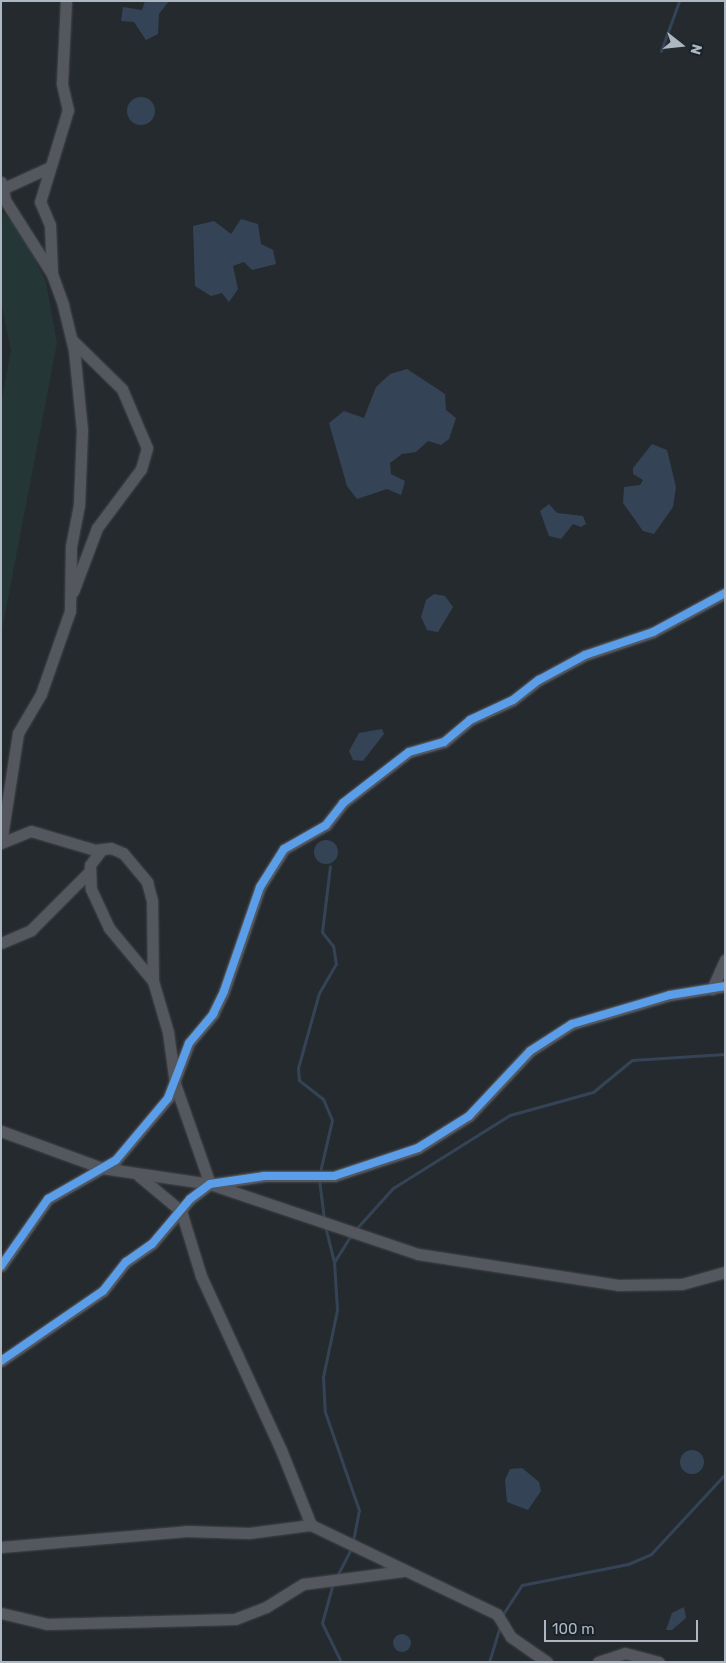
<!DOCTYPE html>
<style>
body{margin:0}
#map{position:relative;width:726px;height:1663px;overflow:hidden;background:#252a2f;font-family:Rubik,sans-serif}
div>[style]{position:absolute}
.green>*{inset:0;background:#253636}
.water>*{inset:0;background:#344456}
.round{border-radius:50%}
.stream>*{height:3px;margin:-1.5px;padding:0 1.5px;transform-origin:1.5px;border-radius:1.5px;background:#344456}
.roads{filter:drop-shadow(0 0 1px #42464a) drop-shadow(0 0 1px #42464a)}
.minor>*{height:11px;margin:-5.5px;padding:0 5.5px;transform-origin:5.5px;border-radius:5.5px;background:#54585e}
.cycleway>*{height:8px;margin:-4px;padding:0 4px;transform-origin:4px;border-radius:4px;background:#5a9eea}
span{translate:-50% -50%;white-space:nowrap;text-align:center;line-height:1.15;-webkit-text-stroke:5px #192129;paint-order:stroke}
.frame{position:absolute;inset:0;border:2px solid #adb7c2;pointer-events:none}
.north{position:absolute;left:656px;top:20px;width:50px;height:50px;-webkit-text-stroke:4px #192129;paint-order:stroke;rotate:106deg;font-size:14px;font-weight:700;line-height:20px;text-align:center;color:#adb7c2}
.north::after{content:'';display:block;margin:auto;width:18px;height:22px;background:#adb7c2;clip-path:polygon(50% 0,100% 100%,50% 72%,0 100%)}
.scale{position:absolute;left:544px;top:1620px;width:154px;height:22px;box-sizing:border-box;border:2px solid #adb7c2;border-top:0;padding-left:6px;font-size:15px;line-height:18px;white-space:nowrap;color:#adb7c2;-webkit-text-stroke:4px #192129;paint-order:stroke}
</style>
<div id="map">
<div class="green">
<div style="clip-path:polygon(1px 211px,22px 232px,46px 282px,57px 343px,1px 635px,1px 403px,11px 351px,1px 302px)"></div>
</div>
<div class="water">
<div style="clip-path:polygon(145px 1px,169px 1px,159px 14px,158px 34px,146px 40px,134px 22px,121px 21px,123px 7px,142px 10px)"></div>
<div class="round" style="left:127px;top:97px;width:28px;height:28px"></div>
<div style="clip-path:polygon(241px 219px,258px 224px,261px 244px,273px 250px,276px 264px,252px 270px,244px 262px,233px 266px,238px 289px,229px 302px,222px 293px,211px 296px,195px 286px,193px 226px,214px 221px,231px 234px)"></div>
<div style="clip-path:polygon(407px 369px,445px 394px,446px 410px,456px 418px,449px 439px,441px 445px,428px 441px,416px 452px,402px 454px,390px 463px,391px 474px,405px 481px,401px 495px,387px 489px,357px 499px,347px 486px,329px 423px,344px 411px,364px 418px,376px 387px,390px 374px)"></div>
<div style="clip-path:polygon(652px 444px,667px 450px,676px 487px,673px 507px,654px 534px,643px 531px,623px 503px,624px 487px,640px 485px,643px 480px,633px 474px,633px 468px)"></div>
<div style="clip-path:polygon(549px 504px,557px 513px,583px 516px,586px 524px,581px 527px,573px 524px,561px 539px,549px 536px,540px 511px)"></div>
<div style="clip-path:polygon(434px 594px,445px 596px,453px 607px,438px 632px,427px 630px,421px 617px,426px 600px)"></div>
<div style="clip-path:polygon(382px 729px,384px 734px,363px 761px,353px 760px,349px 751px,359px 733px)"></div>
<div class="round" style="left:314px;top:840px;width:24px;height:24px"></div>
<div class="round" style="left:680px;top:1450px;width:24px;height:24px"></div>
<div style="clip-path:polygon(522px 1468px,539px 1482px,541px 1491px,528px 1510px,507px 1502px,505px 1480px,510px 1469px)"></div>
<div style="clip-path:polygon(684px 1607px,686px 1618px,672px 1630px,666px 1630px,672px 1613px)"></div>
<div class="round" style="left:393px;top:1634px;width:18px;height:18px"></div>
</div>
<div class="stream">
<div style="left:661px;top:51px;width:53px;rotate:-70.2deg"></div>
<div style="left:320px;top:1172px;width:53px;rotate:-77deg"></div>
<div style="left:332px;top:1120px;width:23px;rotate:-113deg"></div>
<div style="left:323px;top:1099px;width:31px;rotate:-142deg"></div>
<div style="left:299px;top:1080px;width:12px;rotate:-95deg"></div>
<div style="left:298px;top:1068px;width:78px;rotate:-74.4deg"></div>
<div style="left:319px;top:993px;width:34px;rotate:-60deg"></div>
<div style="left:336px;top:964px;width:18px;rotate:-99deg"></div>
<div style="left:333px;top:946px;width:18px;rotate:-128deg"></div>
<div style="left:322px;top:932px;width:66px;rotate:-83.1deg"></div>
<div style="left:319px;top:1179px;width:40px;rotate:82.9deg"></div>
<div style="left:325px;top:1226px;width:37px;rotate:76deg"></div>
<div style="left:355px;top:1230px;width:57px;rotate:-47.9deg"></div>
<div style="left:393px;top:1188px;width:138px;rotate:-32deg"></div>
<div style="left:510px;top:1115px;width:86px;rotate:-15.5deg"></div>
<div style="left:593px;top:1092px;width:50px;rotate:-39.4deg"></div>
<div style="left:632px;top:1060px;width:93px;rotate:-3.7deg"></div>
<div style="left:351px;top:1235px;width:32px;rotate:122deg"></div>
<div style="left:334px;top:1262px;width:48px;rotate:86.4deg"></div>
<div style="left:337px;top:1310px;width:68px;rotate:101.8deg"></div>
<div style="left:323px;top:1377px;width:35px;rotate:87deg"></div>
<div style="left:325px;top:1412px;width:104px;rotate:70.9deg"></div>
<div style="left:359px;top:1510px;width:33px;rotate:101deg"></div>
<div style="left:337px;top:1576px;width:31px;rotate:-63deg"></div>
<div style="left:333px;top:1583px;width:41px;rotate:105.4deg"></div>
<div style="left:322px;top:1623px;width:43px;rotate:64deg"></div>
<div style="left:501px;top:1617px;width:38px;rotate:-57deg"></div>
<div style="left:522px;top:1585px;width:108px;rotate:-11.2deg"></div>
<div style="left:628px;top:1564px;width:25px;rotate:-23deg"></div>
<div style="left:651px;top:1554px;width:109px;rotate:-47.2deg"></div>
<div style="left:489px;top:1662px;width:38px;rotate:-73deg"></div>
</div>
<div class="roads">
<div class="minor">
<div style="left:1px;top:182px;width:18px;rotate:77deg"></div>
<div style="left:5px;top:200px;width:88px;rotate:57.6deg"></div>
<div style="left:52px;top:274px;width:33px;rotate:70deg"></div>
<div style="left:63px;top:305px;width:46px;rotate:76.3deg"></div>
<div style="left:74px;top:350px;width:80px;rotate:84.3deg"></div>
<div style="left:82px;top:430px;width:75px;rotate:92.3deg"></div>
<div style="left:79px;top:505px;width:42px;rotate:101deg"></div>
<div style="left:71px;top:546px;width:65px;rotate:90.9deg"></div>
<div style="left:70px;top:611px;width:88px;rotate:109.3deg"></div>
<div style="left:41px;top:694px;width:45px;rotate:120.5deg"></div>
<div style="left:18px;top:733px;width:111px;rotate:98.8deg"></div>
<div style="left:2px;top:189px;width:53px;rotate:-24.6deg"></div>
<div style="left:52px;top:273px;width:48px;rotate:-92.4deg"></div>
<div style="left:50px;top:225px;width:25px;rotate:-113deg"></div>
<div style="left:40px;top:202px;width:96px;rotate:-73.1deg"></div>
<div style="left:68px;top:110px;width:28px;rotate:-103deg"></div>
<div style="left:62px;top:83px;width:82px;rotate:-87.2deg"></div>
<div style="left:72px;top:340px;width:70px;rotate:44.4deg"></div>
<div style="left:122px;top:389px;width:64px;rotate:67deg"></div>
<div style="left:147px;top:448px;width:22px;rotate:106deg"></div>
<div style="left:141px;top:469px;width:74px;rotate:126.7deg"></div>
<div style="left:97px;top:528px;width:68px;rotate:110.6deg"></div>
<div style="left:1px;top:843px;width:32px;rotate:-22deg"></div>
<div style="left:31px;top:831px;width:67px;rotate:16.5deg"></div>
<div style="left:95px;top:850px;width:16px;rotate:-7deg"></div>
<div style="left:111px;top:848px;width:13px;rotate:23deg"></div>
<div style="left:123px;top:853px;width:38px;rotate:50deg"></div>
<div style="left:147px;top:882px;width:20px;rotate:75deg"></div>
<div style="left:152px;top:901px;width:80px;rotate:89.3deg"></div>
<div style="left:153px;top:981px;width:53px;rotate:73.6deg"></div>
<div style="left:168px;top:1032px;width:52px;rotate:82.3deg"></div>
<div style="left:175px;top:1084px;width:106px;rotate:70.7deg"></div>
<div style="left:102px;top:849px;width:20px;rotate:127deg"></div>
<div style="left:90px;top:865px;width:24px;rotate:88deg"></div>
<div style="left:91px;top:889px;width:43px;rotate:65.2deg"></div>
<div style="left:109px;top:928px;width:69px;rotate:50.3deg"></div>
<div style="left:1px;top:943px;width:33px;rotate:-23deg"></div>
<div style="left:31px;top:930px;width:81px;rotate:-45deg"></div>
<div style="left:712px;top:989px;width:32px;rotate:-66deg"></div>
<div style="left:1px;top:1131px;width:108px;rotate:20.1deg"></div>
<div style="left:102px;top:1168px;width:109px;rotate:8.4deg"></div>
<div style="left:210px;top:1184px;width:219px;rotate:18.6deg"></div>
<div style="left:418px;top:1254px;width:202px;rotate:8.8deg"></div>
<div style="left:618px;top:1285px;width:64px;rotate:-0.9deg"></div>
<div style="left:682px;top:1284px;width:45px;rotate:-15.6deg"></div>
<div style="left:139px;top:1176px;width:55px;rotate:39.8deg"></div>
<div style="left:181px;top:1211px;width:68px;rotate:72.9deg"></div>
<div style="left:201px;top:1276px;width:192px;rotate:65.3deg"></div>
<div style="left:281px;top:1450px;width:81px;rotate:68.2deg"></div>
<div style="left:1px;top:1266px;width:82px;rotate:-55deg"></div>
<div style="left:48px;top:1199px;width:78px;rotate:-29.8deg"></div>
<div style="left:116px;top:1160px;width:81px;rotate:-50deg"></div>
<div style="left:168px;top:1098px;width:59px;rotate:-69.1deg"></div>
<div style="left:189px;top:1043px;width:38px;rotate:-50deg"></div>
<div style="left:213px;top:1014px;width:25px;rotate:-64deg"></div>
<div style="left:224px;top:991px;width:110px;rotate:-70.9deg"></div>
<div style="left:260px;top:887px;width:45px;rotate:-57.7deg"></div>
<div style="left:284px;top:849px;width:48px;rotate:-29.7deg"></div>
<div style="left:326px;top:825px;width:28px;rotate:-52deg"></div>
<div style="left:343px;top:803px;width:83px;rotate:-37.7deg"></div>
<div style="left:409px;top:752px;width:36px;rotate:-16deg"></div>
<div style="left:444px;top:742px;width:34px;rotate:-40deg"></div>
<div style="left:470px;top:720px;width:47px;rotate:-24.9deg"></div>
<div style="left:513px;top:700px;width:33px;rotate:-38deg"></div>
<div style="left:539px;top:680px;width:52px;rotate:-28.5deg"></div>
<div style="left:585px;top:655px;width:72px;rotate:-18.7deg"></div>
<div style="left:653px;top:632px;width:82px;rotate:-28.4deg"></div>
<div style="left:1px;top:1361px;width:124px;rotate:-34.5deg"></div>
<div style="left:103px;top:1291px;width:37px;rotate:-52deg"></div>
<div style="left:126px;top:1262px;width:32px;rotate:-35deg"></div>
<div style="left:152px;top:1244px;width:59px;rotate:-49.8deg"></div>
<div style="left:190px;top:1199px;width:25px;rotate:-37deg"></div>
<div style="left:210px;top:1184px;width:55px;rotate:-8.4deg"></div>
<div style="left:264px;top:1176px;width:70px"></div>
<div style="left:334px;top:1176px;width:89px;rotate:-18.4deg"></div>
<div style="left:418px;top:1148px;width:60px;rotate:-32.1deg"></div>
<div style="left:469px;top:1116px;width:89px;rotate:-46.8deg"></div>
<div style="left:530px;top:1051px;width:50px;rotate:-32.7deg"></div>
<div style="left:572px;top:1024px;width:102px;rotate:-16.5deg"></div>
<div style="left:670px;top:995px;width:56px;rotate:-9.3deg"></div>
<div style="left:1px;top:1547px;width:186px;rotate:-4.9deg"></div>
<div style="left:186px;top:1531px;width:63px;rotate:1.8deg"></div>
<div style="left:249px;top:1533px;width:63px;rotate:-7.4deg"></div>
<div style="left:311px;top:1525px;width:206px;rotate:25.6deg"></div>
<div style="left:497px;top:1614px;width:27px;rotate:59deg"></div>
<div style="left:511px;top:1637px;width:44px;rotate:34.8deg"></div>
<div style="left:1px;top:1613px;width:47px;rotate:13.4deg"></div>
<div style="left:47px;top:1624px;width:188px;rotate:-1.5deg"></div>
<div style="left:235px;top:1619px;width:33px;rotate:-21deg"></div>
<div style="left:266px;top:1607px;width:44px;rotate:-31.9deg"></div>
<div style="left:303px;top:1584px;width:101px;rotate:-7.4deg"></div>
<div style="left:598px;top:1662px;width:28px;rotate:-18deg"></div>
<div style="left:625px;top:1653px;width:35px;rotate:15deg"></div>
</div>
</div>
<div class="cycleway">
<div style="left:1px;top:1266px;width:82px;rotate:-55deg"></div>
<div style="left:48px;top:1199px;width:78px;rotate:-29.8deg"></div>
<div style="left:116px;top:1160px;width:81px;rotate:-50deg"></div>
<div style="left:168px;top:1098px;width:59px;rotate:-69.1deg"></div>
<div style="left:189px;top:1043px;width:38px;rotate:-50deg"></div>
<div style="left:213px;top:1014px;width:25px;rotate:-64deg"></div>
<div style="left:224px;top:991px;width:110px;rotate:-70.9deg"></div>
<div style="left:260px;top:887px;width:45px;rotate:-57.7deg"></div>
<div style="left:284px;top:849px;width:48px;rotate:-29.7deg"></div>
<div style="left:326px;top:825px;width:28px;rotate:-52deg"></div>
<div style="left:343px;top:803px;width:83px;rotate:-37.7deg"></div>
<div style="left:409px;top:752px;width:36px;rotate:-16deg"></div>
<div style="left:444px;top:742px;width:34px;rotate:-40deg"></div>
<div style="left:470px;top:720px;width:47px;rotate:-24.9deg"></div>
<div style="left:513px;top:700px;width:33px;rotate:-38deg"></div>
<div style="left:539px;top:680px;width:52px;rotate:-28.5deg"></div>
<div style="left:585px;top:655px;width:72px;rotate:-18.7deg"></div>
<div style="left:653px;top:632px;width:82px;rotate:-28.4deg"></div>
<div style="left:1px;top:1361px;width:124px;rotate:-34.5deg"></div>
<div style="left:103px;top:1291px;width:37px;rotate:-52deg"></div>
<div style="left:126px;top:1262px;width:32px;rotate:-35deg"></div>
<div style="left:152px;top:1244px;width:59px;rotate:-49.8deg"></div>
<div style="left:190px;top:1199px;width:25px;rotate:-37deg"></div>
<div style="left:210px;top:1184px;width:55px;rotate:-8.4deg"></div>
<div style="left:264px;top:1176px;width:70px"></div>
<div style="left:334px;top:1176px;width:89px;rotate:-18.4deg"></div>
<div style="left:418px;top:1148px;width:60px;rotate:-32.1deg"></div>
<div style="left:469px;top:1116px;width:89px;rotate:-46.8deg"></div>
<div style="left:530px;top:1051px;width:50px;rotate:-32.7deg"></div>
<div style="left:572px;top:1024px;width:102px;rotate:-16.5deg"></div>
<div style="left:670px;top:995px;width:56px;rotate:-9.3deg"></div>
</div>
<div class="frame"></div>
<div class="north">N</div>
<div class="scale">100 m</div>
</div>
